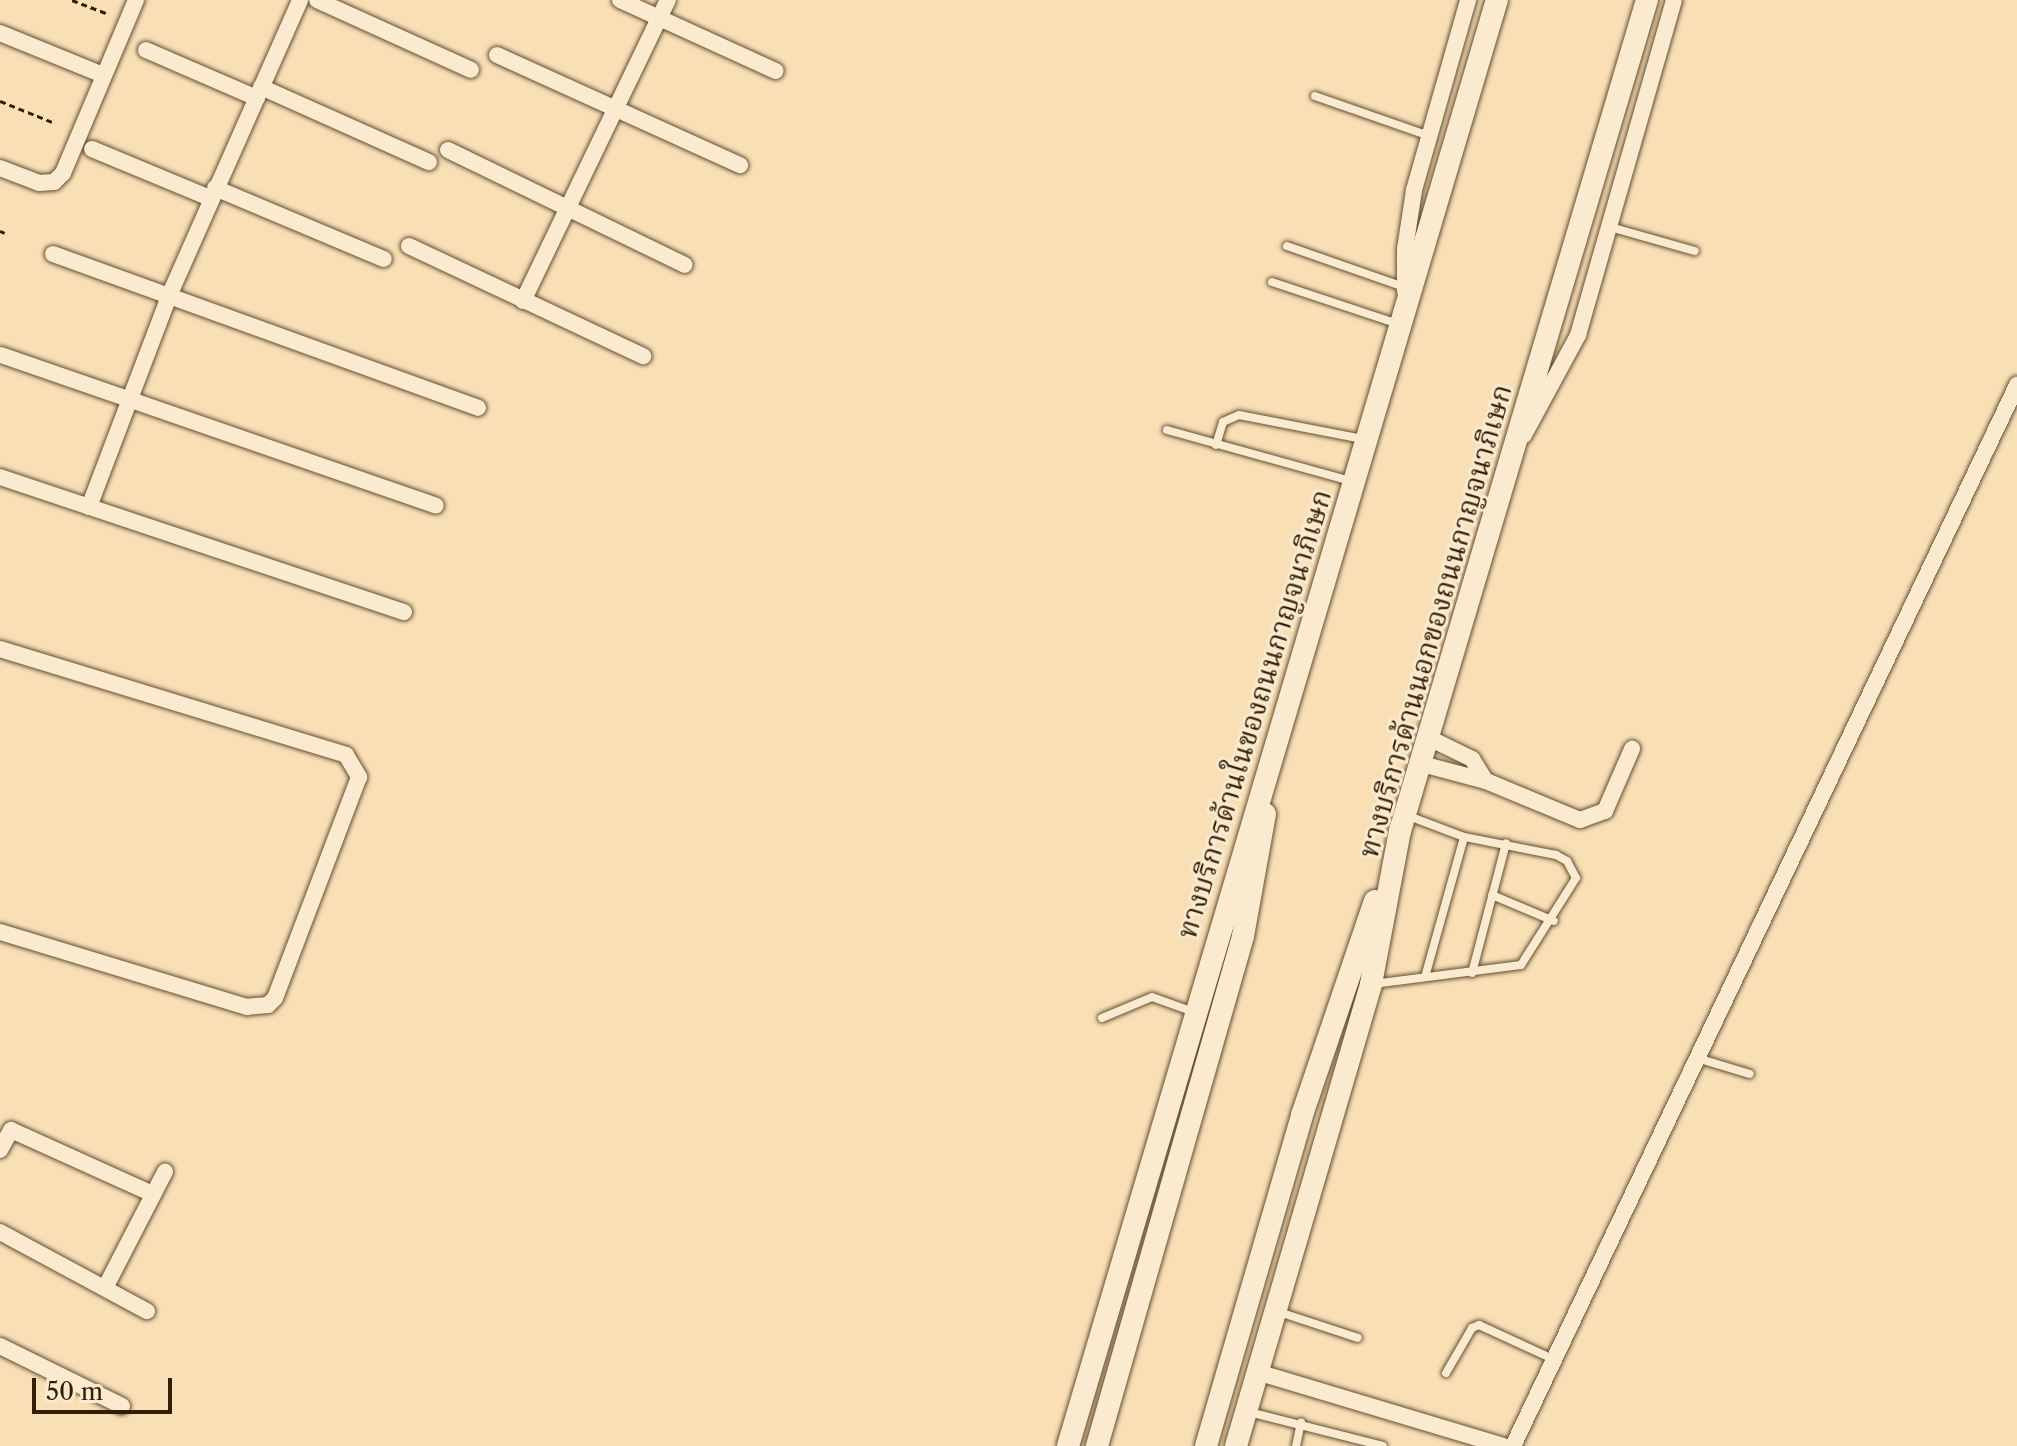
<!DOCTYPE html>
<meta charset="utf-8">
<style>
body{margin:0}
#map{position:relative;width:2017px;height:1446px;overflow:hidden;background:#f8dfb5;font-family:"Libre Caslon Text","Noto Serif Thai",serif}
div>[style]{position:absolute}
.path>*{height:3px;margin-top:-1.5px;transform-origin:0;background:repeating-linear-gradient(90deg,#321e07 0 6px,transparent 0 10px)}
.roads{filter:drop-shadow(0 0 2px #644e32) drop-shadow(0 0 2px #644e32)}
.service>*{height:8px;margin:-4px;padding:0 4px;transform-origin:4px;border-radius:4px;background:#faeacf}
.minor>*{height:16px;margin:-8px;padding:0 8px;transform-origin:8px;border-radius:8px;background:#faeacf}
.secondary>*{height:22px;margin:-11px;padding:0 11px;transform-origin:11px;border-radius:11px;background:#faeacf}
span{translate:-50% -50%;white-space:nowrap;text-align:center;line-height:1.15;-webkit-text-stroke:6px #faeacf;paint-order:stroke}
.street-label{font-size:28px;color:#321e07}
.scale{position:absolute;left:32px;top:1378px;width:140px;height:36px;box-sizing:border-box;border:4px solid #321e07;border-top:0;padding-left:10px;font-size:24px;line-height:28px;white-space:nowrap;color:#321e07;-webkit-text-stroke:6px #faeacf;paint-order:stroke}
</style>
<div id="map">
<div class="path">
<div style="left:72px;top:0;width:39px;rotate:21deg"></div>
<div style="left:0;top:101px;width:56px;rotate:22deg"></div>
<div style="left:0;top:231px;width:5px;rotate:22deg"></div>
</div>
<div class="roads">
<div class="service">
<div style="left:1315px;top:96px;width:121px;rotate:19.3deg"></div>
<div style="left:1610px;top:227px;width:88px;rotate:15.8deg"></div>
<div style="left:1287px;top:246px;width:124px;rotate:19.3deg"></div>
<div style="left:1272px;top:282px;width:133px;rotate:18.4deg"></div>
<div style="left:1167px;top:430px;width:191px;rotate:15.5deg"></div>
<div style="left:1216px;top:445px;width:24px;rotate:-73deg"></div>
<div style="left:1223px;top:422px;width:17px;rotate:-24deg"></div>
<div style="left:1239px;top:415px;width:126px;rotate:11deg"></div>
<div style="left:1492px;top:895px;width:67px;rotate:22.8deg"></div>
<div style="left:1472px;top:973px;width:134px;rotate:-75.3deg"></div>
<div style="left:1425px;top:977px;width:145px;rotate:-74.4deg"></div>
<div style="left:1373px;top:984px;width:149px;rotate:-7.3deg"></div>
<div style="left:1521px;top:965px;width:103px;rotate:-57.7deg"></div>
<div style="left:1576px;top:878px;width:19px;rotate:-118deg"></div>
<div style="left:1567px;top:861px;width:13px;rotate:-151deg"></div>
<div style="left:1556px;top:855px;width:94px;rotate:-168.9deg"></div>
<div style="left:1464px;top:837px;width:62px;rotate:-159.2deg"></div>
<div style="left:1102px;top:1018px;width:54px;rotate:-22.8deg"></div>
<div style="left:1152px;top:997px;width:45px;rotate:19.7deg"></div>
<div style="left:1697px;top:1058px;width:55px;rotate:16.8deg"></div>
<div style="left:1276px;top:1311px;width:86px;rotate:18.2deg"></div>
<div style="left:1446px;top:1373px;width:52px;rotate:-60deg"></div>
<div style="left:1472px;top:1328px;width:8px;rotate:-23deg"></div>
<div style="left:1479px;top:1325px;width:81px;rotate:24.7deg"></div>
<div style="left:1249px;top:1412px;width:138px;rotate:14.2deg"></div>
<div style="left:1296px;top:1446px;width:24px;rotate:-78deg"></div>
</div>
<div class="minor">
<div style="left:317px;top:0;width:169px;rotate:24.4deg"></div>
<div style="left:620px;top:0;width:171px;rotate:24.5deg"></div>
<div style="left:0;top:33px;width:111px;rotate:22.2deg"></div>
<div style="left:146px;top:50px;width:121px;rotate:23.4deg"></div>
<div style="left:497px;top:55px;width:267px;rotate:24.4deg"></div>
<div style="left:261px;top:87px;width:184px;rotate:24.1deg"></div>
<div style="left:92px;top:149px;width:128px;rotate:22.6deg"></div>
<div style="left:448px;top:150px;width:263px;rotate:25.9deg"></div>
<div style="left:0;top:168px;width:42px;rotate:21deg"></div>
<div style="left:39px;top:183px;width:15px;rotate:-4deg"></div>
<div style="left:54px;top:182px;width:13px;rotate:-45deg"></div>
<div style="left:63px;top:173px;width:188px;rotate:-67.1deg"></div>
<div style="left:215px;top:188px;width:183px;rotate:22.8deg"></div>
<div style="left:409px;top:246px;width:259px;rotate:25.2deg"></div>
<div style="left:53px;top:254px;width:452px;rotate:19.9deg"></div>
<div style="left:1405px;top:291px;width:42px;rotate:-90deg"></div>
<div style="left:1405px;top:249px;width:60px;rotate:-81.3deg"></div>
<div style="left:1414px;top:190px;width:198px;rotate:-74.1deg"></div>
<div style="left:523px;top:301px;width:334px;rotate:-64.3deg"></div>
<div style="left:1px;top:355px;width:460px;rotate:19.1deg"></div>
<div style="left:1524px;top:435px;width:114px;rotate:-61.6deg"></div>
<div style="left:1578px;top:335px;width:348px;rotate:-74deg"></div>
<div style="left:0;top:477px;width:426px;rotate:18.5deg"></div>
<div style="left:89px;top:507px;width:226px;rotate:-69.2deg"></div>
<div style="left:169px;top:296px;width:324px;rotate:-66.1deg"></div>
<div style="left:0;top:649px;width:362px;rotate:17deg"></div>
<div style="left:346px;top:755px;width:26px;rotate:59deg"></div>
<div style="left:359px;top:777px;width:236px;rotate:110.8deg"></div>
<div style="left:275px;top:998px;width:10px;rotate:135deg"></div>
<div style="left:268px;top:1005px;width:21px;rotate:175deg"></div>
<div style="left:247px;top:1007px;width:258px;rotate:-163.1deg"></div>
<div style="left:1431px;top:739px;width:46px;rotate:26deg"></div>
<div style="left:1472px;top:759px;width:26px;rotate:58deg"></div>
<div style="left:1422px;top:764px;width:66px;rotate:14.9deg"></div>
<div style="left:1486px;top:781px;width:102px;rotate:22.5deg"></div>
<div style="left:1580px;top:820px;width:27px;rotate:-20deg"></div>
<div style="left:1605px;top:811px;width:68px;rotate:-66.5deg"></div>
<div style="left:0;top:1150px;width:23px;rotate:-61deg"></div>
<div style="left:11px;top:1130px;width:156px;rotate:24.3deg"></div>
<div style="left:0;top:1232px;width:167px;rotate:28.3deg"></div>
<div style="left:105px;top:1288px;width:131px;rotate:-62.7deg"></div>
<div style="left:0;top:1346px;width:136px;rotate:26.2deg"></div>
<div style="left:1257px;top:1372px;width:257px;rotate:16.7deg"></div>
<div style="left:1513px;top:1446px;width:1175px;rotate:-64.59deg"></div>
</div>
<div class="secondary">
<div style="left:1068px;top:1446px;width:1508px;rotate:-73.48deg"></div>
<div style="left:1097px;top:1446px;width:530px;rotate:-74.02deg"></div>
<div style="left:1243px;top:936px;width:124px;rotate:-79.8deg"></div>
<div style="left:1206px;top:1446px;width:345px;rotate:-73.8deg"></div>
<div style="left:1302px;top:1115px;width:226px;rotate:-71.2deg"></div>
<div style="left:1236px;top:1446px;width:481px;rotate:-73.7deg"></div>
<div style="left:1371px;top:984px;width:156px;rotate:-79.3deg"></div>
<div style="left:1400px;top:831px;width:867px;rotate:-73.45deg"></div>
</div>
</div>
<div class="street-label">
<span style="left:1435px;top:621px;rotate:-74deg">ทางบริการด้านนอกของถนนกาญจนาภิเษก</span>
<span style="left:1254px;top:714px;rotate:-73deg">ทางบริการด้านในของถนนกาญจนาภิเษก</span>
</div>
<div class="scale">50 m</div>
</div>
